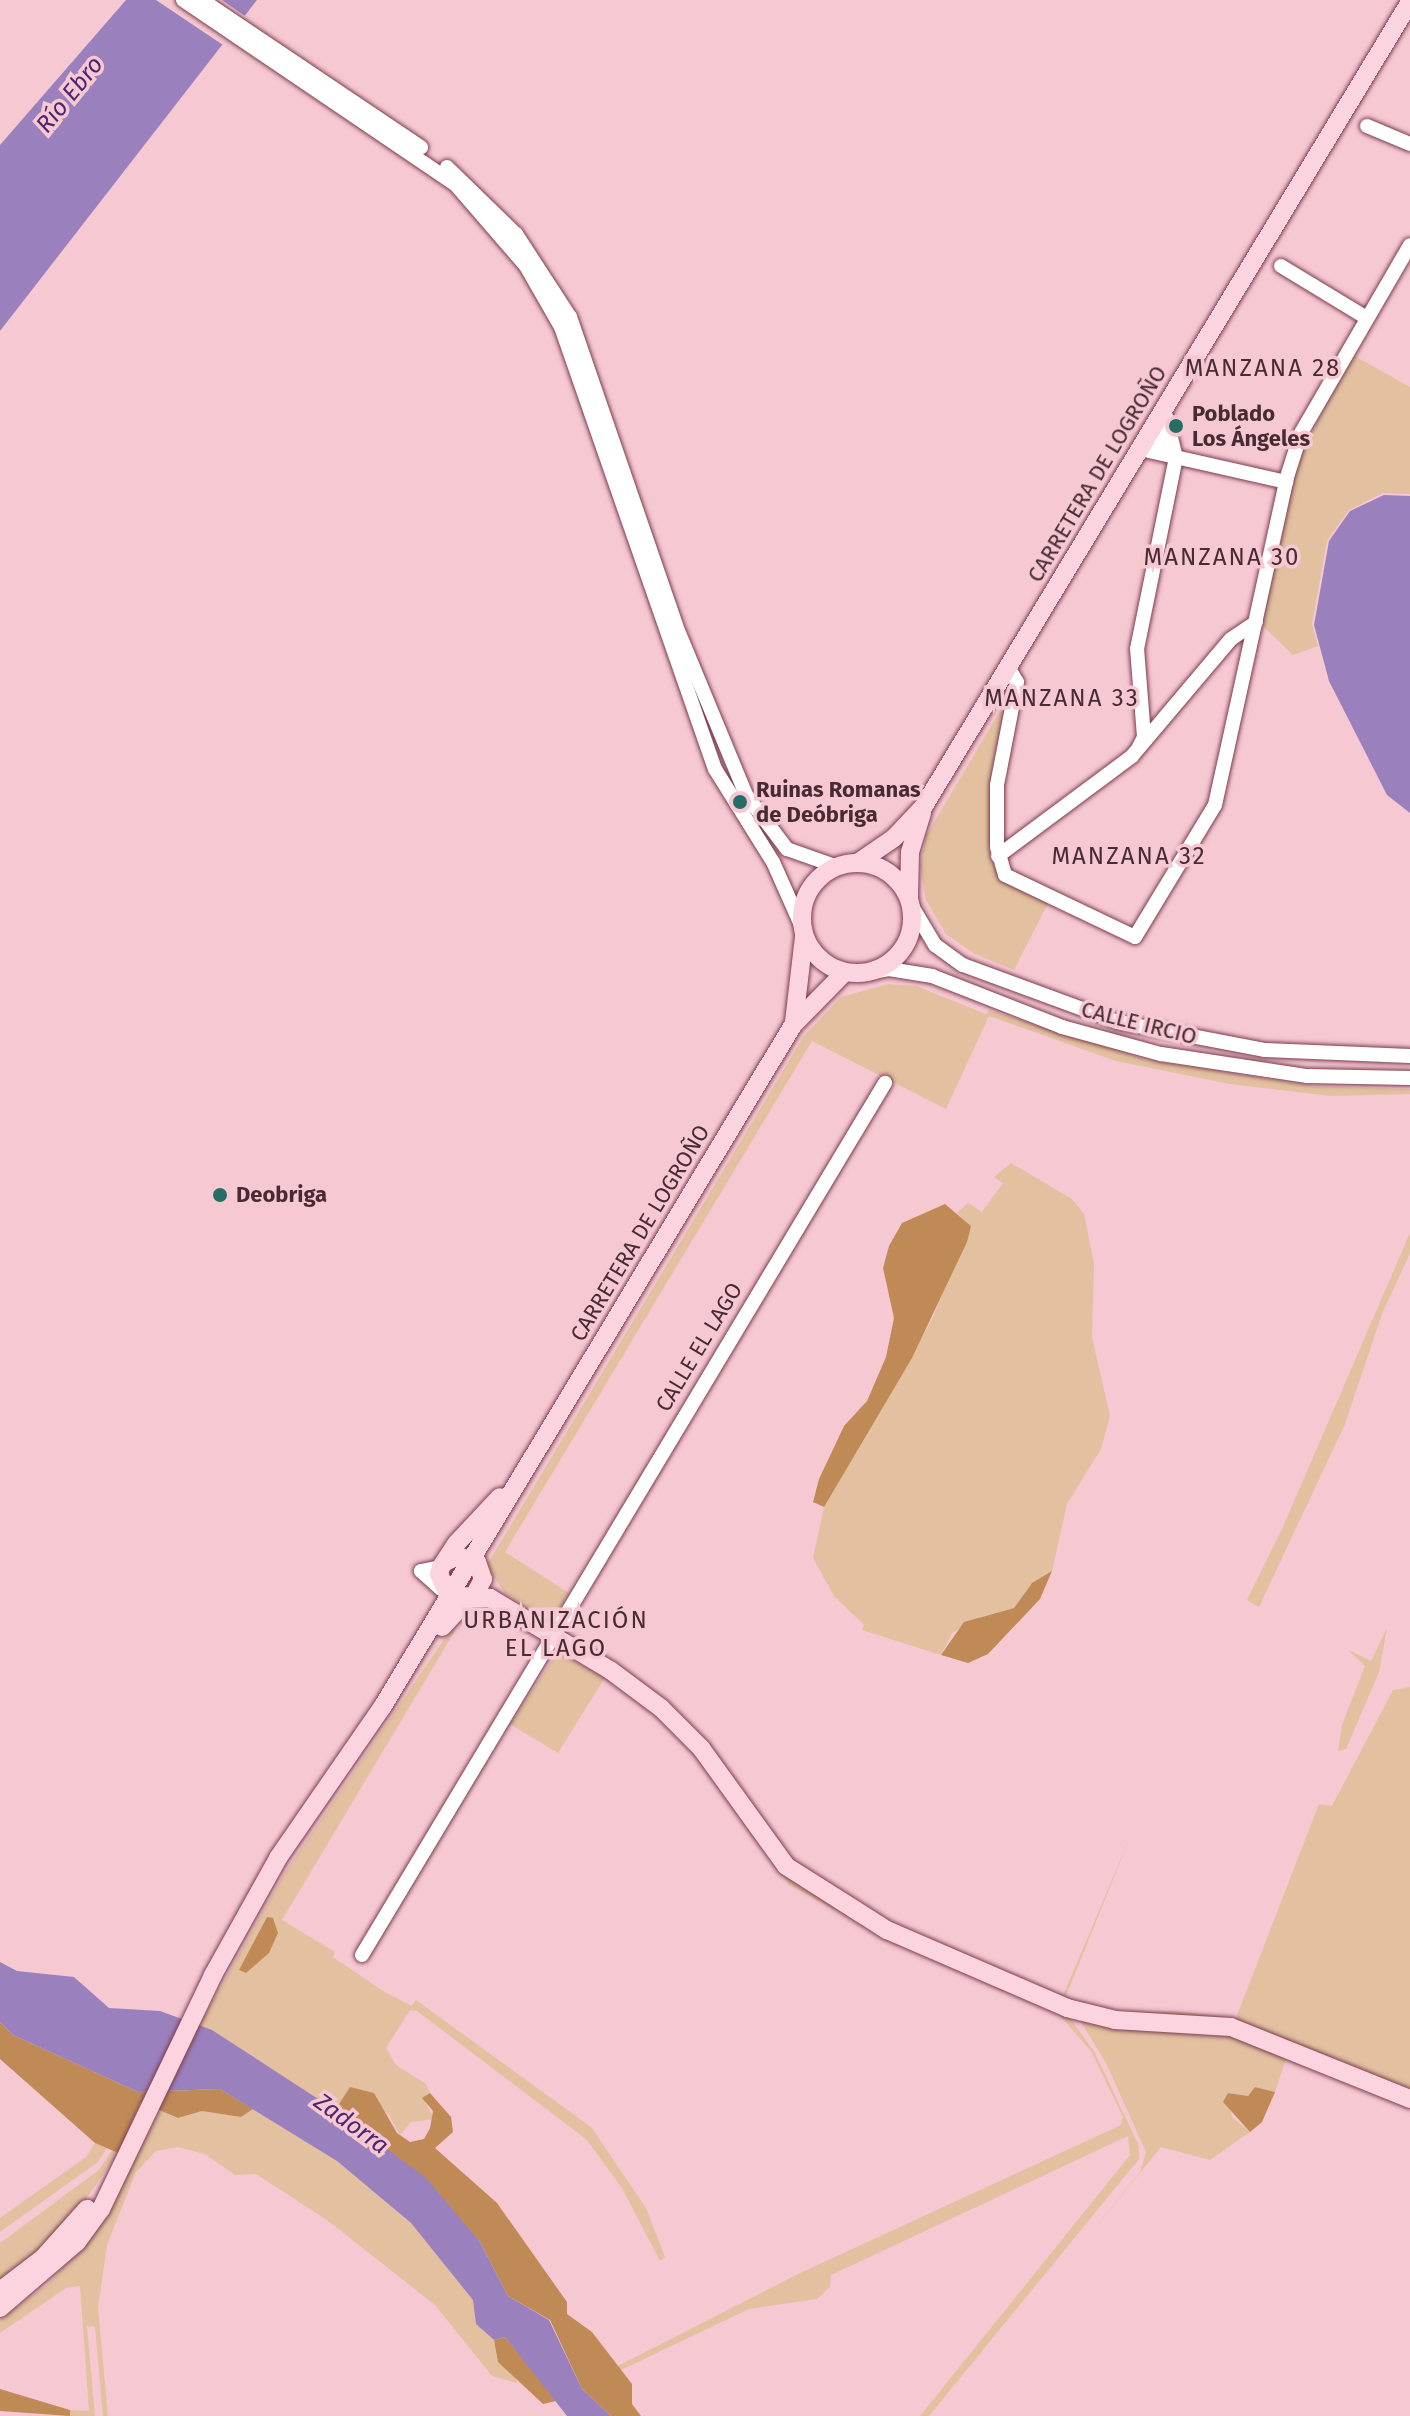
<!DOCTYPE html>
<meta charset="utf-8">
<style>
body{margin:0}
#map{position:relative;width:1410px;height:2416px;overflow:hidden;background:#f6c8d2;font-family:"Fira Sans",sans-serif}
div>[style]{position:absolute}
.green>*{inset:0;background:#e2c0a0}
.forest>*{inset:0;background:#c08a57}
.water>*{inset:0;background:#9b80be}
.pier>*{inset:0;background:#f6c8d2}
.roads{filter:drop-shadow(0 0 2px #7c3d4e) drop-shadow(0 0 2px #7c3d4e)}
.street>*{height:14px;margin:-7px;padding:0 7px;transform-origin:7px;border-radius:7px;background:#fff}
.secondary>*{height:18px;margin:-9px;padding:0 9px;transform-origin:9px;border-radius:9px;background:#fcd4e0}
.secondary>.ring{margin:-9px;padding:0;box-sizing:content-box;background:none;border:18px solid #fcd4e0;border-radius:50%}
.dots>*{width:22px;height:22px;translate:-50% -50%;box-sizing:border-box;border:4px solid #f6c8d2;border-radius:50%}
span{translate:-50% -50%;white-space:nowrap;text-align:center;line-height:1.15;-webkit-text-stroke:7px #f6c8d2;paint-order:stroke}
.poi-label{font-size:22px;color:#482b32;font-weight:700}
.left{translate:0 -50%;text-align:left}
.street-label{font-size:22px;color:#482b32}
.water-label{font-size:24px;color:#4b256f;font-style:italic}
.neighbourhood-label{font-size:24px;color:#482b32;letter-spacing:2px}
</style>
<div id="map">
<div class="green">
<div style="clip-path:polygon(1353px 355px,1410px 387px,1410px 494px,1383px 493px,1349px 510px,1327px 541px,1312px 624px,1318px 646px,1293px 655px,1262px 625px,1298px 458px)"></div>
<div style="clip-path:polygon(1000px 711px,1005px 715px,994px 867px,1048px 903px,1014px 970px,973px 953px,946px 934px,926px 900px,920px 867px,926px 836px)"></div>
<div style="clip-path:polygon(888px 984px,916px 986px,986px 1014px,989px 1010px,1147px 1060px,1314px 1086px,1410px 1089px,1410px 1094px,1331px 1096px,1230px 1084px,1116px 1061px,989px 1016px,946px 1109px,812px 1041px,505px 1552px,569px 1593px,554px 1617px,545px 1618px,505px 1594px,487px 1565px,804px 1036px,841px 997px)"></div>
<div style="clip-path:polygon(1011px 1163px,1072px 1199px,1084px 1214px,1094px 1264px,1092px 1337px,1110px 1416px,1101px 1449px,1067px 1504px,1052px 1571px,1032px 1583px,1014px 1608px,980px 1617px,952px 1633px,941px 1655px,862px 1630px,864px 1625px,834px 1596px,813px 1558px,824px 1507px,932px 1319px,971px 1226px,957px 1213px,968px 1203px,982px 1212px,1003px 1183px,994px 1177px)"></div>
<div style="clip-path:polygon(1410px 1233px,1410px 1253px,1382px 1314px,1345px 1424px,1259px 1607px,1247px 1600px,1282px 1529px)"></div>
<div style="clip-path:polygon(1387px 1628px,1379px 1672px,1346px 1749px,1338px 1751px,1342px 1725px,1365px 1666px,1348px 1650px,1371px 1661px)"></div>
<div style="clip-path:polygon(456px 1629px,282px 1920px,335px 1952px,333px 1957px,383px 1991px,412px 2006px,416px 2000px,591px 2127px,646px 2208px,665px 2257px,660px 2261px,622px 2188px,586px 2139px,417px 2011px,410px 2010px,386px 2048px,396px 2065px,426px 2084px,430px 2093px,423px 2098px,434px 2119px,411px 2122px,400px 2135px,389px 2115px,350px 2087px,335px 2110px,199px 2026px,285px 1872px,447px 1635px)"></div>
<div style="clip-path:polygon(557px 1653px,605px 1677px,608px 1673px,681px 1730px,706px 1758px,760px 1842px,808px 1887px,857px 1918px,1065px 2011px,1095px 2053px,1139px 2146px,1139px 2159px,929px 2416px,920px 2416px,1130px 2155px,1128px 2136px,831px 2275px,830px 2287px,817px 2299px,749px 2309px,621px 2370px,618px 2366px,798px 2274px,1121px 2125px,1123px 2117px,1091px 2051px,1055px 2010px,851px 1918px,789px 1885px,695px 1751px,623px 1686px,604px 1679px,558px 1753px,510px 1724px)"></div>
<div style="clip-path:polygon(1410px 1687px,1410px 2095px,1236px 2025px,1106px 2016px,1051px 1998px,1054px 1993px,1062px 1998px,1133px 1830px,1064px 2001px,1110px 2014px,1175px 2011px,1236px 2018px,1319px 1804px,1332px 1806px,1393px 1690px)"></div>
<div style="clip-path:polygon(1078px 2017px,1216px 2028px,1315px 2068px,1286px 2059px,1275px 2092px,1255px 2087px,1248px 2096px,1228px 2093px,1232px 2117px,1250px 2132px,1210px 2160px,1161px 2147px,1080px 2246px,1140px 2172px,1146px 2152px,1106px 2063px)"></div>
<div style="clip-path:polygon(161px 2109px,178px 2118px,202px 2111px,241px 2117px,253px 2109px,337px 2161px,411px 2223px,474px 2300px,476px 2324px,494px 2340px,498px 2361px,515px 2373px,517px 2383px,492px 2376px,435px 2305px,327px 2220px,256px 2174px,235px 2175px,205px 2154px,177px 2147px,156px 2151px,136px 2172px,107px 2245px,98px 2308px,108px 2416px,103px 2416px,95px 2327px,87px 2326px,95px 2416px,70px 2416px,70px 2410px,89px 2411px,80px 2286px,66px 2288px,0 2333px,0 2320px,48px 2284px,100px 2226px)"></div>
<div style="clip-path:polygon(95px 2143px,107px 2148px,98px 2162px,0 2232px,0 2218px,86px 2157px)"></div>
<div style="clip-path:polygon(112px 2150px,118px 2153px,74px 2216px,0 2286px,0 2243px,99px 2170px)"></div>
</div>
<div class="forest">
<div style="clip-path:polygon(945px 1204px,971px 1226px,967px 1242px,912px 1358px,824px 1507px,813px 1502px,819px 1479px,844px 1426px,867px 1401px,886px 1357px,894px 1318px,883px 1268px,889px 1246px,902px 1223px)"></div>
<div style="clip-path:polygon(1052px 1571px,1040px 1599px,988px 1654px,968px 1663px,941px 1655px,964px 1622px,1014px 1608px,1032px 1583px)"></div>
<div style="clip-path:polygon(267px 1917px,273px 1918px,278px 1933px,269px 1953px,246px 1973px,239px 1970px)"></div>
<div style="clip-path:polygon(0 2022px,13px 2035px,138px 2092px,220px 2089px,253px 2109px,241px 2117px,202px 2111px,178px 2118px,141px 2102px,118px 2153px,95px 2143px,0 2059px)"></div>
<div style="clip-path:polygon(350px 2087px,374px 2093px,397px 2133px,410px 2142px,424px 2139px,430px 2128px,433px 2111px,422px 2098px,430px 2093px,451px 2117px,453px 2132px,435px 2148px,497px 2203px,567px 2302px,567px 2314px,592px 2332px,632px 2384px,632px 2404px,641px 2416px,611px 2416px,582px 2389px,550px 2320px,508px 2296px,480px 2242px,335px 2110px)"></div>
<div style="clip-path:polygon(1255px 2087px,1275px 2092px,1262px 2122px,1250px 2132px,1223px 2102px,1228px 2093px,1248px 2096px)"></div>
<div style="clip-path:polygon(505px 2337px,533px 2371px,556px 2401px,543px 2404px,498px 2362px,494px 2340px)"></div>
<div style="clip-path:polygon(0 2389px,70px 2410px,70px 2416px,0 2411px)"></div>
</div>
<div class="water">
<div style="clip-path:polygon(126px 0,257px 0,0 331px,0 145px)"></div>
<div style="clip-path:polygon(1384px 495px,1410px 496px,1410px 813px,1387px 795px,1329px 681px,1314px 625px,1329px 541px,1350px 511px)"></div>
<div style="clip-path:polygon(0 1962px,17px 1971px,74px 1977px,109px 2008px,160px 2011px,212px 2030px,335px 2110px,426px 2178px,480px 2242px,508px 2296px,549px 2320px,582px 2389px,611px 2416px,567px 2416px,505px 2337px,494px 2340px,476px 2324px,473px 2300px,411px 2223px,337px 2161px,220px 2089px,138px 2092px,13px 2035px,0 2022px)"></div>
</div>
<div class="pier">
<div style="clip-path:polygon(156px 0,222px 0,248px 18px,226px 47px)"></div>
</div>
<div class="roads">
<div class="street">
<div style="left:183px;top:0;width:328px;rotate:34.1deg"></div>
<div style="left:455px;top:184px;width:108px;rotate:49.1deg"></div>
<div style="left:526px;top:266px;width:70px;rotate:60.2deg"></div>
<div style="left:561px;top:327px;width:468px;rotate:70.8deg"></div>
<div style="left:715px;top:769px;width:110px;rotate:58.1deg"></div>
<div style="left:773px;top:862px;width:71px;rotate:66deg"></div>
<div style="left:202px;top:0;width:264px;rotate:33.9deg"></div>
<div style="left:1367px;top:126px;width:47px;rotate:22.7deg"></div>
<div style="left:447px;top:167px;width:96px;rotate:44.2deg"></div>
<div style="left:516px;top:234px;width:99px;rotate:57deg"></div>
<div style="left:570px;top:317px;width:334px;rotate:71deg"></div>
<div style="left:679px;top:633px;width:175px;rotate:67.5deg"></div>
<div style="left:746px;top:795px;width:68px;rotate:52.8deg"></div>
<div style="left:787px;top:849px;width:51px;rotate:19.5deg"></div>
<div style="left:1281px;top:266px;width:100px;rotate:31.2deg"></div>
<div style="left:1154px;top:426px;width:14px;rotate:73deg"></div>
<div style="left:1158px;top:439px;width:26px;rotate:47deg"></div>
<div style="left:1140px;top:449px;width:150px;rotate:12.7deg"></div>
<div style="left:1008px;top:667px;width:17px;rotate:59deg"></div>
<div style="left:1017px;top:682px;width:105px;rotate:101deg"></div>
<div style="left:997px;top:785px;width:62px;rotate:90deg"></div>
<div style="left:997px;top:847px;width:29px;rotate:74deg"></div>
<div style="left:1005px;top:875px;width:144px;rotate:25.5deg"></div>
<div style="left:1135px;top:937px;width:154px;rotate:-58.8deg"></div>
<div style="left:1215px;top:805px;width:336px;rotate:-77.6deg"></div>
<div style="left:1287px;top:477px;width:46px;rotate:-72.3deg"></div>
<div style="left:1301px;top:433px;width:217px;rotate:-59.9deg"></div>
<div style="left:1139px;top:747px;width:11px;rotate:-63deg"></div>
<div style="left:1144px;top:737px;width:88px;rotate:-94.5deg"></div>
<div style="left:1137px;top:649px;width:195px;rotate:-78.5deg"></div>
<div style="left:1176px;top:458px;width:50px;rotate:-103.8deg"></div>
<div style="left:998px;top:856px;width:167px;rotate:-36.7deg"></div>
<div style="left:1132px;top:756px;width:153px;rotate:-49.8deg"></div>
<div style="left:1231px;top:639px;width:30px;rotate:-34deg"></div>
<div style="left:910px;top:903px;width:49px;rotate:59.2deg"></div>
<div style="left:935px;top:945px;width:34px;rotate:36deg"></div>
<div style="left:963px;top:965px;width:165px;rotate:20.2deg"></div>
<div style="left:1118px;top:1022px;width:150px;rotate:10.8deg"></div>
<div style="left:1265px;top:1050px;width:145px;rotate:2.4deg"></div>
<div style="left:867px;top:973px;width:22px;rotate:-10deg"></div>
<div style="left:889px;top:969px;width:44px;rotate:9.2deg"></div>
<div style="left:932px;top:976px;width:140px;rotate:21.4deg"></div>
<div style="left:1062px;top:1027px;width:103px;rotate:15.3deg"></div>
<div style="left:1161px;top:1054px;width:148px;rotate:8.6deg"></div>
<div style="left:1307px;top:1076px;width:103px;rotate:1.1deg"></div>
<div style="left:441px;top:1589px;width:27px;rotate:-138deg"></div>
<div style="left:421px;top:1571px;width:20px;rotate:-11deg"></div>
<div style="left:362px;top:1955px;width:1017px;rotate:-59.05deg"></div>
</div>
<div class="secondary">
<div style="left:859px;top:862px;width:42px;rotate:-34.4deg"></div>
<div style="left:894px;top:838px;width:44px;rotate:-46.8deg"></div>
<div style="left:924px;top:806px;width:939px;rotate:-58.85deg"></div>
<div class="ring" style="left:802px;top:863px;width:92px;height:92px"></div>
<div style="left:909px;top:897px;width:45px;rotate:-88.7deg"></div>
<div style="left:910px;top:852px;width:41px;rotate:-72.9deg"></div>
<div style="left:794px;top:1022px;width:86px;rotate:-83.3deg"></div>
<div style="left:445px;top:1562px;width:14px;rotate:-25deg"></div>
<div style="left:458px;top:1556px;width:20px;rotate:18deg"></div>
<div style="left:477px;top:1562px;width:18px;rotate:71deg"></div>
<div style="left:483px;top:1579px;width:19px;rotate:118deg"></div>
<div style="left:474px;top:1596px;width:25px;rotate:178deg"></div>
<div style="left:449px;top:1597px;width:25px;rotate:-113deg"></div>
<div style="left:439px;top:1574px;width:7px;rotate:-74deg"></div>
<div style="left:441px;top:1567px;width:27px;rotate:-57deg"></div>
<div style="left:456px;top:1544px;width:64px;rotate:-46.9deg"></div>
<div style="left:442px;top:1627px;width:38px;rotate:-47deg"></div>
<div style="left:468px;top:1599px;width:22px;rotate:-3deg"></div>
<div style="left:490px;top:1598px;width:140px;rotate:31deg"></div>
<div style="left:610px;top:1670px;width:64px;rotate:36.7deg"></div>
<div style="left:661px;top:1708px;width:57px;rotate:45deg"></div>
<div style="left:701px;top:1748px;width:145px;rotate:54.2deg"></div>
<div style="left:786px;top:1866px;width:120px;rotate:32.4deg"></div>
<div style="left:887px;top:1930px;width:196px;rotate:23.4deg"></div>
<div style="left:1067px;top:2008px;width:49px;rotate:14deg"></div>
<div style="left:1115px;top:2020px;width:116px;rotate:3.5deg"></div>
<div style="left:1231px;top:2027px;width:193px;rotate:21.9deg"></div>
<div style="left:0;top:2291px;width:54px;rotate:-37.5deg"></div>
<div style="left:43px;top:2258px;width:66px;rotate:-48.1deg"></div>
<div style="left:0;top:2308px;width:101px;rotate:-40.6deg"></div>
<div style="left:77px;top:2242px;width:41px;rotate:-54deg"></div>
<div style="left:101px;top:2209px;width:259px;rotate:-64.4deg"></div>
<div style="left:213px;top:1975px;width:134px;rotate:-60.9deg"></div>
<div style="left:278px;top:1858px;width:185px;rotate:-55.4deg"></div>
<div style="left:383px;top:1706px;width:795px;rotate:-58.95deg"></div>
<div style="left:793px;top:1025px;width:74px;rotate:-45.5deg"></div>
</div>
</div>
<div class="dots">
<div style="left:1176px;top:426px;background:#266e65"></div>
<div style="left:740px;top:802px;background:#266e65"></div>
<div style="left:220px;top:1195px;background:#266e65"></div>
</div>
<div class="poi-label">
<span class="left" style="left:1192px;top:426px">Poblado<br>Los Ángeles</span>
<span class="left" style="left:756px;top:802px">Ruinas Romanas<br>de Deóbriga</span>
<span class="left" style="left:236px;top:1195px">Deobriga</span>
</div>
<div class="street-label">
<span style="left:1097px;top:474px;rotate:-59deg">CARRETERA DE LOGROÑO</span>
<span style="left:1139px;top:1023px;rotate:14deg">CALLE IRCIO</span>
<span style="left:640px;top:1233px;rotate:-59deg">CARRETERA DE LOGROÑO</span>
<span style="left:699px;top:1347px;rotate:-59deg">CALLE EL LAGO</span>
</div>
<div class="water-label">
<span style="left:70px;top:95px;rotate:-51deg">Río Ebro</span>
<span style="left:351px;top:2124px;rotate:36deg">Zadorra</span>
</div>
<div class="neighbourhood-label">
<span style="left:1263px;top:369px">MANZANA 28</span>
<span style="left:1222px;top:558px">MANZANA 30</span>
<span style="left:1062px;top:699px">MANZANA 33</span>
<span style="left:1129px;top:857px">MANZANA 32</span>
<span style="left:556px;top:1635px">URBANIZACIÓN<br>EL LAGO</span>
</div>
</div>
